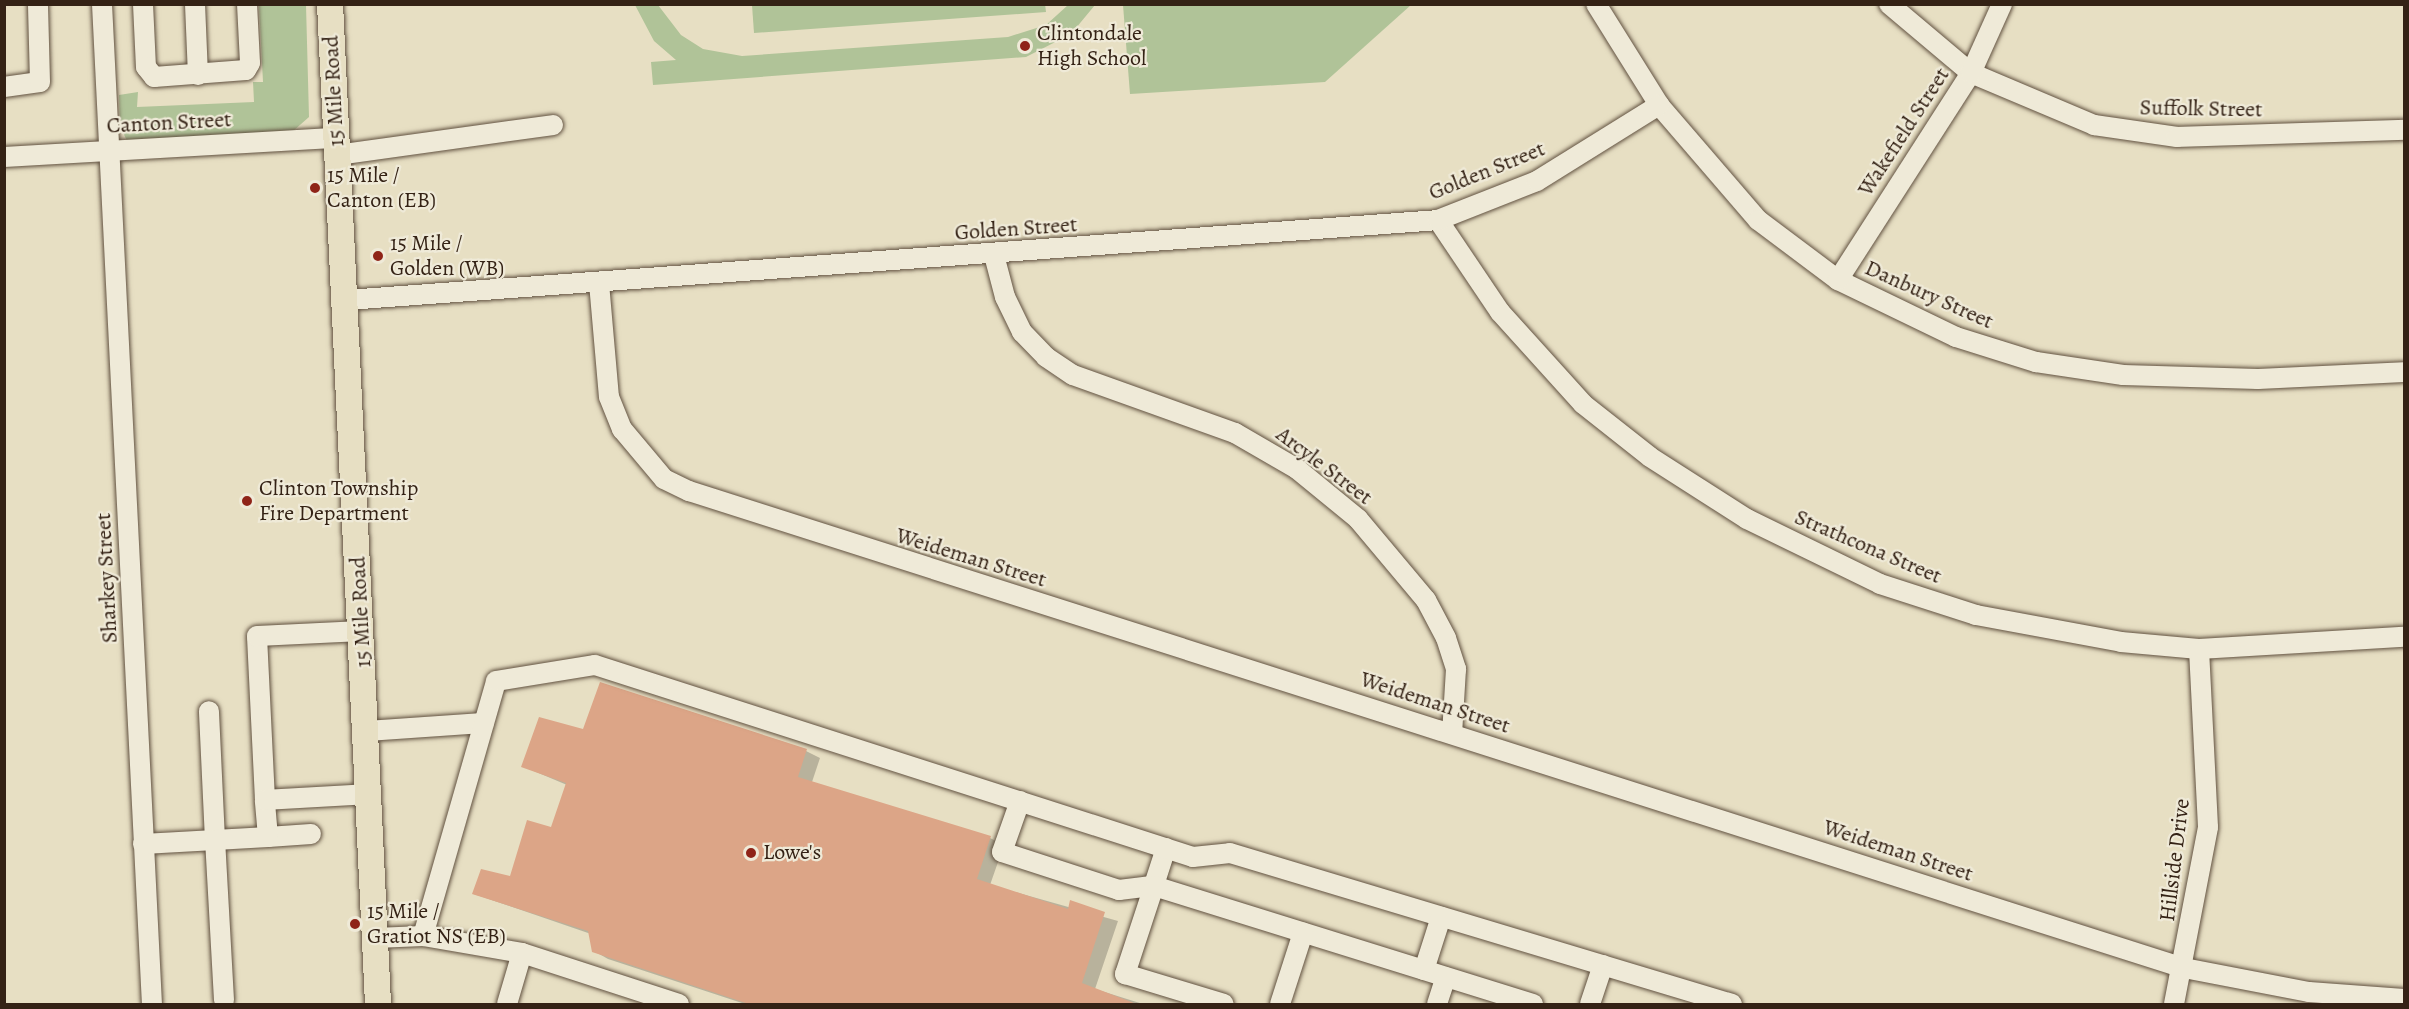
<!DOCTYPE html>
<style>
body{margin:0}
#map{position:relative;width:2409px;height:1009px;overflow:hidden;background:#e7dfc3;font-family:Alegreya,serif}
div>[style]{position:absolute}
.green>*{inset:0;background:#b0c398}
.shadow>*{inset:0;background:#0003}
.building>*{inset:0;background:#dca587}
.roads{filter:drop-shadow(0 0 2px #615140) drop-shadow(0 0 2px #615140)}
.minor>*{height:20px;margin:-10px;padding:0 10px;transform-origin:10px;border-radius:10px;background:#efead8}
.major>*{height:26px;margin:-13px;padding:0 13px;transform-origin:13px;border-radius:13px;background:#e7dfc3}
.dots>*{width:16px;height:16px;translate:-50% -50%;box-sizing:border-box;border:3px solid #efead8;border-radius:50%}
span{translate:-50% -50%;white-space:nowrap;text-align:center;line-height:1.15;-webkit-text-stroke:4.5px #efead8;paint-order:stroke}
.poi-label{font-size:22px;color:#342215}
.left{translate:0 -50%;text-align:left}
.street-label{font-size:22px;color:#342215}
.frame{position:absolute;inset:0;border:6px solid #342215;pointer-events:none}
</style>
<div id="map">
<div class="green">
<div style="clip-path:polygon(1045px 4px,1046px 12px,754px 33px,752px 5px)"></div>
<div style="clip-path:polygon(259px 5px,306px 5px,309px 117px,292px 132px,127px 141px,120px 126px,119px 95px,138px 92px,137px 107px,254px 102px,253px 82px,263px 82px)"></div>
<div style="clip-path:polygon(635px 5px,658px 5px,681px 35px,703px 49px,742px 56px,1008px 37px,1046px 25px,1068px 5px,1095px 5px,1071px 34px,1026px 57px,653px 85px,651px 62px,676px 60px,654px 41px)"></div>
<div style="clip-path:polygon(1123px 5px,1123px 4px,1411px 5px,1325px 82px,1130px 94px)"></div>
</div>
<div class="shadow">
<div style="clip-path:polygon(584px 731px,806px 751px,820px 758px,812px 782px,990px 838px,1004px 845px,990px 885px,1118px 921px,1095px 989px,1143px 1004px,745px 1004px,608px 959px,594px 951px,591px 934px,474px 894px,511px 878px,552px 829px,567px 785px,522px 766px)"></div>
</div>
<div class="building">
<div style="clip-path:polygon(600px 682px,807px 749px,798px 777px,991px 836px,977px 879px,1068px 909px,1070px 900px,1105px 912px,1082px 983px,1139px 1005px,752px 1005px,592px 952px,588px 931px,472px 894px,481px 869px,510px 876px,527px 820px,551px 827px,566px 783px,521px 767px,539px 717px,583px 729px)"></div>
</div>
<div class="roads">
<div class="minor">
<div style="left:102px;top:4px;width:1001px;rotate:87.14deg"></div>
<div style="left:143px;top:4px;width:63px;rotate:87.3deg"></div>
<div style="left:146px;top:67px;width:13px;rotate:51deg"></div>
<div style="left:154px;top:77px;width:92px;rotate:-4.4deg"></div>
<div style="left:246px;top:70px;width:8px;rotate:-60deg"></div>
<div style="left:250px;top:63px;width:59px;rotate:-92.9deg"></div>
<div style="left:195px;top:4px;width:71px;rotate:87.6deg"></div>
<div style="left:1596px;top:4px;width:119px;rotate:58deg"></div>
<div style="left:1659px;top:105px;width:152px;rotate:49.3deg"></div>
<div style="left:1758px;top:220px;width:100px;rotate:36.9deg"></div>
<div style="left:1838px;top:280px;width:131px;rotate:25.8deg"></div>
<div style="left:1956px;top:337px;width:84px;rotate:17.4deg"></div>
<div style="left:2036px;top:362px;width:88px;rotate:8.5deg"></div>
<div style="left:2123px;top:375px;width:135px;rotate:1.7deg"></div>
<div style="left:2258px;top:379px;width:146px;rotate:-2.7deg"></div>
<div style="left:1889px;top:4px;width:107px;rotate:40.1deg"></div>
<div style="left:1971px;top:73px;width:134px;rotate:22.9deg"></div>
<div style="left:2094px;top:125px;width:84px;rotate:8.2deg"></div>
<div style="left:2177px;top:137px;width:227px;rotate:-1.8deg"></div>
<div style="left:4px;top:87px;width:36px;rotate:-8deg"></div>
<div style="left:40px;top:82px;width:78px;rotate:-91.5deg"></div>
<div style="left:337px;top:155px;width:218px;rotate:-7.9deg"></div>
<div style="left:4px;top:157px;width:333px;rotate:-3.3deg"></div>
<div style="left:1438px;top:220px;width:111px;rotate:56deg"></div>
<div style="left:1500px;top:312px;width:124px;rotate:47.9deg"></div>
<div style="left:1583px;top:404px;width:85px;rotate:38.3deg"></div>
<div style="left:1650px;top:457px;width:115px;rotate:32.6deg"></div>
<div style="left:1747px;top:519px;width:148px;rotate:26deg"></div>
<div style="left:1880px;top:584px;width:101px;rotate:17.9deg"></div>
<div style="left:1976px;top:615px;width:147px;rotate:10.5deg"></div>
<div style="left:2121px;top:642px;width:78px;rotate:5.1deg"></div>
<div style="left:2199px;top:649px;width:205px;rotate:-3.4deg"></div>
<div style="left:994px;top:255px;width:43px;rotate:75.3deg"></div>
<div style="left:1005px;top:297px;width:39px;rotate:64deg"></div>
<div style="left:1022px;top:332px;width:35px;rotate:46deg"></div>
<div style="left:1046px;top:357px;width:32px;rotate:34deg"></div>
<div style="left:1073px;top:375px;width:172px;rotate:19.7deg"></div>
<div style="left:1235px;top:433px;width:72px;rotate:30.1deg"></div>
<div style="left:1297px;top:469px;width:79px;rotate:39.3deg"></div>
<div style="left:1358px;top:519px;width:106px;rotate:50deg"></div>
<div style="left:1426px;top:600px;width:43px;rotate:62.2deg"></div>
<div style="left:1446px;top:638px;width:33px;rotate:72deg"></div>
<div style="left:1456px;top:669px;width:65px;rotate:93.5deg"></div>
<div style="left:1838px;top:280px;width:246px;rotate:-57.3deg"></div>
<div style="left:1971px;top:73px;width:76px;rotate:-65.8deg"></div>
<div style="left:599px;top:283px;width:114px;rotate:85deg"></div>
<div style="left:609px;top:397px;width:35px;rotate:68deg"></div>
<div style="left:622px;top:429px;width:65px;rotate:50deg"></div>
<div style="left:664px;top:479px;width:28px;rotate:26deg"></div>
<div style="left:689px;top:491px;width:1569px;rotate:17.7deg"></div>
<div style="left:2184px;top:968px;width:127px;rotate:10.9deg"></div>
<div style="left:2309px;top:992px;width:95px;rotate:4.2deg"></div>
<div style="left:347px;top:300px;width:1094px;rotate:-4.19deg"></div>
<div style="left:1438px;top:220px;width:106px;rotate:-21.5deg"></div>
<div style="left:1537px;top:181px;width:144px;rotate:-31.9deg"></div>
<div style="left:366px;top:731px;width:118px;rotate:-3.9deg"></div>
<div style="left:265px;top:800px;width:164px;rotate:-92.8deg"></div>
<div style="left:257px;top:636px;width:105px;rotate:-2.7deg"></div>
<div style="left:1020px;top:801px;width:54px;rotate:109.4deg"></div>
<div style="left:1002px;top:852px;width:123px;rotate:18deg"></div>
<div style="left:1119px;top:890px;width:35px;rotate:-7deg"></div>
<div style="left:1154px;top:886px;width:93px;rotate:108.2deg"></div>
<div style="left:1125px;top:974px;width:103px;rotate:16.9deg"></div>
<div style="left:268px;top:837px;width:43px;rotate:-4deg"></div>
<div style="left:143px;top:844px;width:72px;rotate:-3.2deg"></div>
<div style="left:215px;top:840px;width:129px;rotate:-92.7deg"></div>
<div style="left:1166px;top:848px;width:40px;rotate:108deg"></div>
<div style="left:1154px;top:886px;width:397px;rotate:17.3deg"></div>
<div style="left:423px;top:936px;width:100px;rotate:9.7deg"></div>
<div style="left:522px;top:953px;width:53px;rotate:106.4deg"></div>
<div style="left:375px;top:938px;width:48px;rotate:-2.4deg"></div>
<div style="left:423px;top:936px;width:265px;rotate:-74deg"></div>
<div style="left:496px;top:681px;width:100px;rotate:-9.2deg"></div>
<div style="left:595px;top:665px;width:628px;rotate:17.8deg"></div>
<div style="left:1193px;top:857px;width:37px;rotate:-6deg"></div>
<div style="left:1230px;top:853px;width:524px;rotate:16.74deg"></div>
<div style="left:522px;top:953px;width:165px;rotate:18deg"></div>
<div style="left:1424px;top:970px;width:56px;rotate:-72.2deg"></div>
<div style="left:224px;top:1000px;width:160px;rotate:-93.2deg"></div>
<div style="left:215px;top:840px;width:53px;rotate:-3.2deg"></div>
<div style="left:268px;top:837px;width:37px;rotate:-95deg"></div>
<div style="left:265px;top:800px;width:104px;rotate:-3.3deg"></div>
<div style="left:1280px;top:1004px;width:75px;rotate:-72.1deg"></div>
<div style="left:1437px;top:1004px;width:28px;rotate:-72deg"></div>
<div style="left:1590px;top:1004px;width:41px;rotate:-71.6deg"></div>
<div style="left:2174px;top:1004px;width:180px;rotate:-79.1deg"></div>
<div style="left:2208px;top:827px;width:178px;rotate:-92.9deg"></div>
</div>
<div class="major">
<div style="left:330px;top:4px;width:1001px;rotate:87.25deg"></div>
</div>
</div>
<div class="dots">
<div style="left:1025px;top:46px;background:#8f2418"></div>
<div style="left:315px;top:188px;background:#8f2418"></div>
<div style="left:378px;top:256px;background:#8f2418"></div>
<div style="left:247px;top:501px;background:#8f2418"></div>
<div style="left:751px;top:853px;background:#8f2418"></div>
<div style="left:355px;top:924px;background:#8f2418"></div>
</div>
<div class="poi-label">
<span class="left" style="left:1037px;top:46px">Clintondale<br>High School</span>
<span class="left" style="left:327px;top:188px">15 Mile /<br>Canton (EB)</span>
<span class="left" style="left:390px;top:256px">15 Mile /<br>Golden (WB)</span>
<span class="left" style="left:259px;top:501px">Clinton Township<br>Fire Department</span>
<span class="left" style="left:763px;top:853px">Lowe's</span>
<span class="left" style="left:367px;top:924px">15 Mile /<br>Gratiot NS (EB)</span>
</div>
<div class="street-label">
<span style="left:334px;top:91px;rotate:-93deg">15 Mile Road</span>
<span style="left:2201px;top:109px;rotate:1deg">Suffolk Street</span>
<span style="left:169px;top:123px;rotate:-3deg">Canton Street</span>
<span style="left:1904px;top:132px;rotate:-57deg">Wakefield Street</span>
<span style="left:1487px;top:171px;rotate:-22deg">Golden Street</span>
<span style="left:1016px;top:229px;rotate:-4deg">Golden Street</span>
<span style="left:1929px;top:295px;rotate:24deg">Danbury Street</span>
<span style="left:1324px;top:466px;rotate:37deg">Arcyle Street</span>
<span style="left:1868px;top:547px;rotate:23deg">Strathcona Street</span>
<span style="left:971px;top:558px;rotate:17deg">Weideman Street</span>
<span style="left:107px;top:578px;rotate:-93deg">Sharkey Street</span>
<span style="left:361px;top:612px;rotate:-93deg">15 Mile Road</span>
<span style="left:1435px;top:703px;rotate:18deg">Weideman Street</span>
<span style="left:1898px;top:851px;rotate:18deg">Weideman Street</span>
<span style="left:2175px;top:860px;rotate:-83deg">Hillside Drive</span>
</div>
<div class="frame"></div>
</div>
